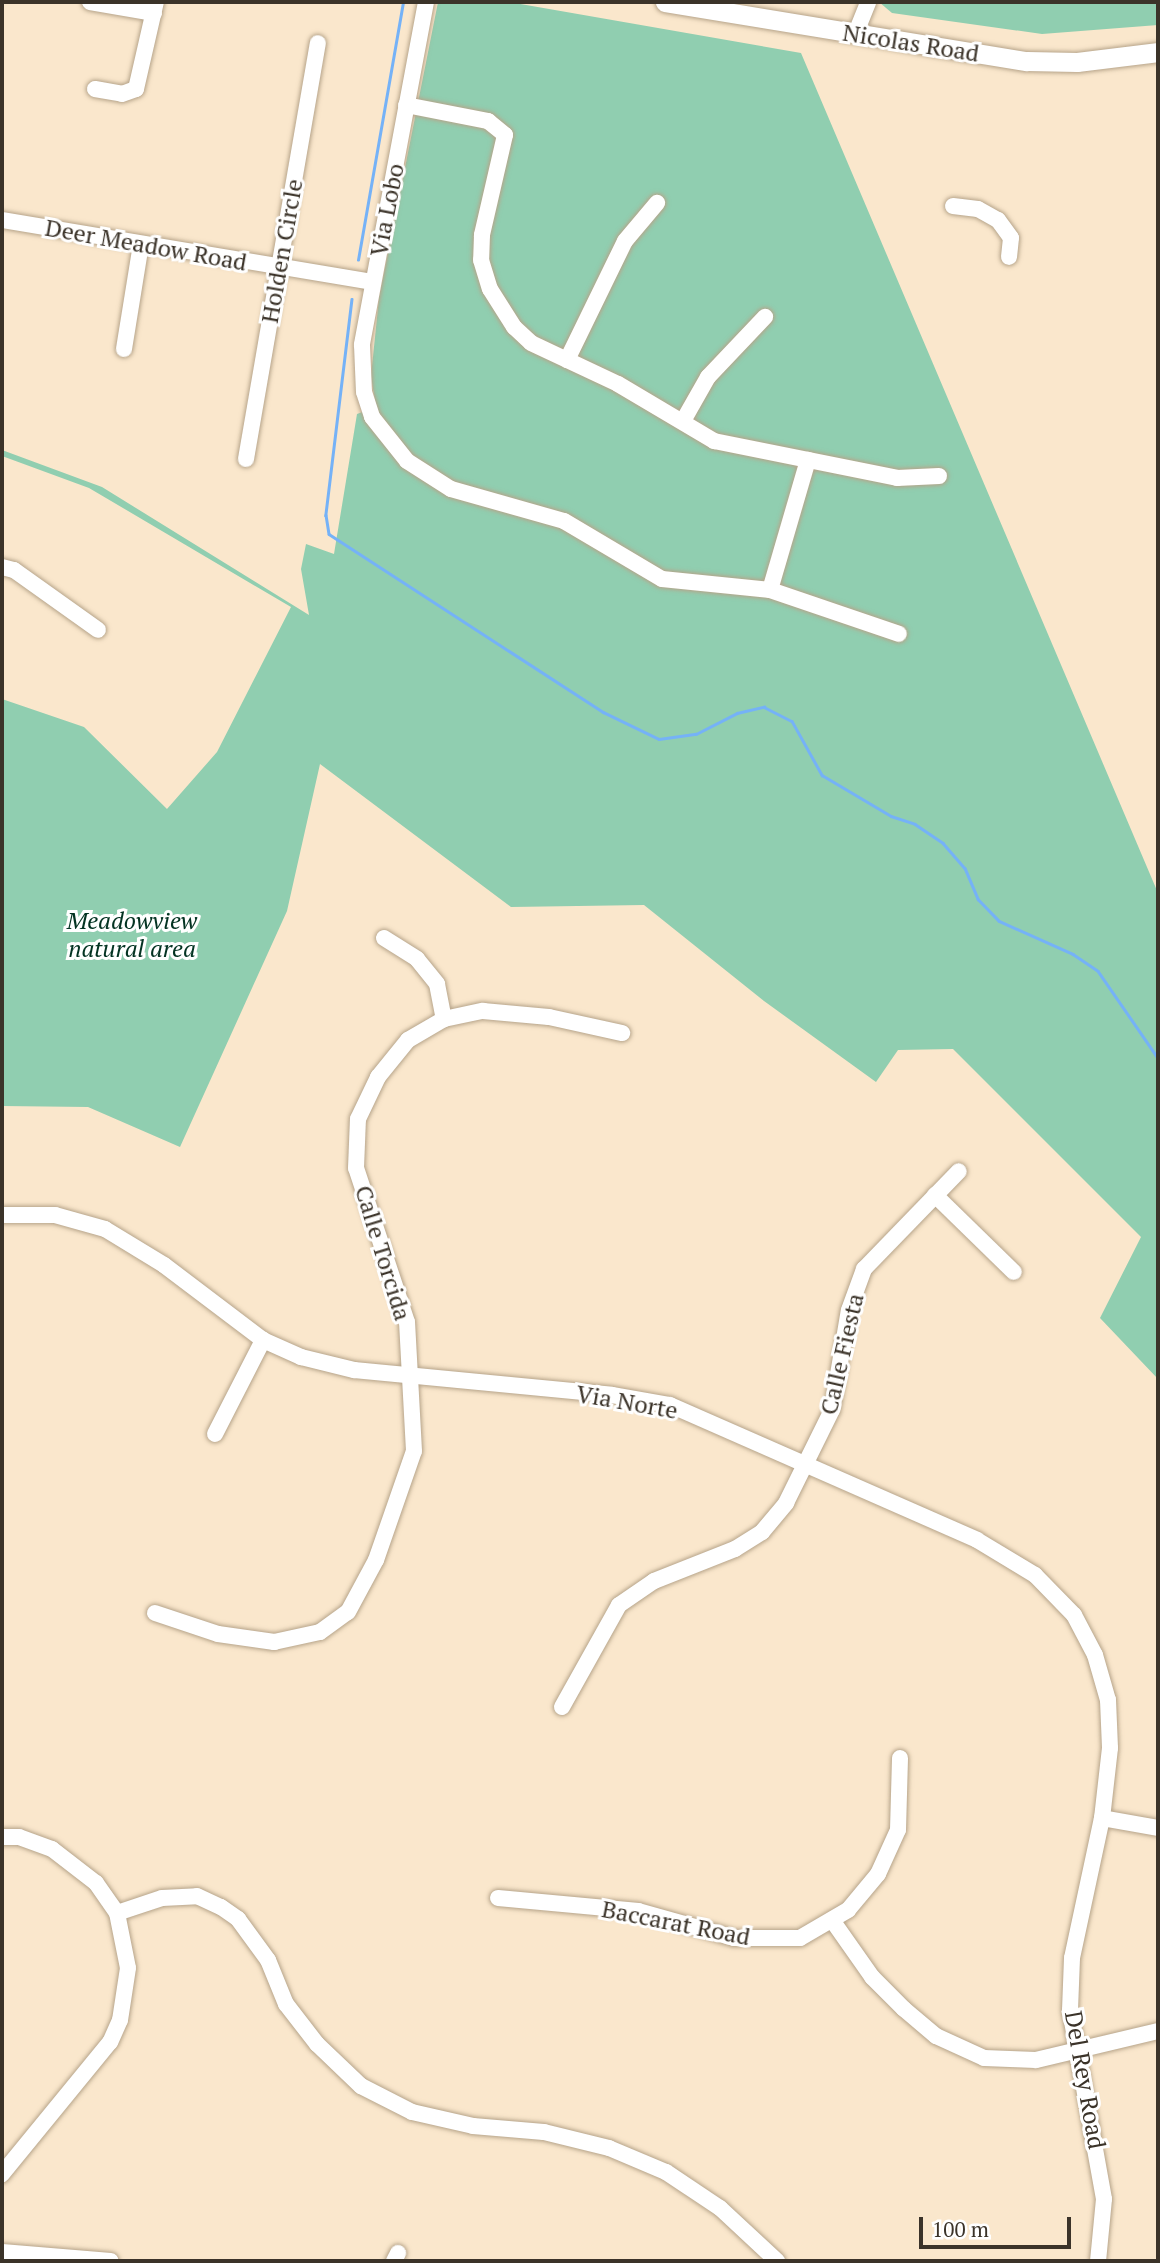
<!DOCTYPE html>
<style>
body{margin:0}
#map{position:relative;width:1160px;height:2263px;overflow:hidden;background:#fae7cc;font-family:"PT Serif",serif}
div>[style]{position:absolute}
.green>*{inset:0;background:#90ceb0}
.stream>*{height:2.5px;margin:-1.25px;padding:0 1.25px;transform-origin:1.25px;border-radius:1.25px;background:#75b2f7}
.roads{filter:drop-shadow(0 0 2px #b6a48a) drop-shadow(0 0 2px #b6a48a)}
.minor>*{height:16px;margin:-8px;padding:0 8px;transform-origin:8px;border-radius:8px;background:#fff}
.major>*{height:19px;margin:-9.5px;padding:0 9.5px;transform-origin:9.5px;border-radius:9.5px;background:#fff}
span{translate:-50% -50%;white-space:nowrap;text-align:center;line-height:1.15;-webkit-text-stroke:6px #fff;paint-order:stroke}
.street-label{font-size:24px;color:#3b3329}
.park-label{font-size:24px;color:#033322;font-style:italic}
.frame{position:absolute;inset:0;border:4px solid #3b3329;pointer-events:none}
.scale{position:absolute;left:919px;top:2217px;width:152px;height:32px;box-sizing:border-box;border:4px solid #3b3329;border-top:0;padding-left:9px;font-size:21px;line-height:24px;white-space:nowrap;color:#3b3329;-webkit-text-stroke:5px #fff;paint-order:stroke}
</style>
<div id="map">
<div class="green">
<div style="clip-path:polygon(438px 2px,509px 2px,801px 53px,1158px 893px,1158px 1379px,1100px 1318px,1141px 1237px,953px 1049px,898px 1050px,876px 1082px,764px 1001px,644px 905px,511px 907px,320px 764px,287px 911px,180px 1147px,88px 1107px,2px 1106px,2px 699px,84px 727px,167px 809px,217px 752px,291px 607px,89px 488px,2px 456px,2px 450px,102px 487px,309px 615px,301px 569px,306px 544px,334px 554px,357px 414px,376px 407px,371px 376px,379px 298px)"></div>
<div style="clip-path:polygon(879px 2px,1158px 2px,1158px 25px,1042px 34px,892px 13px)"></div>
</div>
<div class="stream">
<div style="left:358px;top:260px;width:262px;rotate:-80.1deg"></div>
<div style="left:352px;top:299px;width:218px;rotate:96.9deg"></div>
<div style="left:326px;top:515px;width:19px;rotate:81deg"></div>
<div style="left:329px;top:534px;width:327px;rotate:33deg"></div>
<div style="left:603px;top:712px;width:62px;rotate:25.7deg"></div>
<div style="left:659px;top:739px;width:37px;rotate:-8deg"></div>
<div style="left:696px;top:734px;width:46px;rotate:-27.1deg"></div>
<div style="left:737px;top:713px;width:28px;rotate:-13deg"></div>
<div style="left:764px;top:707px;width:31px;rotate:27deg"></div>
<div style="left:792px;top:721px;width:62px;rotate:60.9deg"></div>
<div style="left:822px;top:775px;width:80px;rotate:30.7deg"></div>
<div style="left:891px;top:816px;width:25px;rotate:18deg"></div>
<div style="left:915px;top:824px;width:34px;rotate:34deg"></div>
<div style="left:943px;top:843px;width:33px;rotate:49deg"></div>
<div style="left:965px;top:868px;width:34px;rotate:67deg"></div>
<div style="left:978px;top:899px;width:30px;rotate:46deg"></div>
<div style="left:999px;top:921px;width:81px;rotate:24deg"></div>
<div style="left:1073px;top:954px;width:30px;rotate:34deg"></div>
<div style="left:1098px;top:971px;width:106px;rotate:55.4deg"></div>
</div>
<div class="roads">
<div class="minor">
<div style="left:90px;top:2px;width:65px;rotate:9.8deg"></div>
<div style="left:426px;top:2px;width:349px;rotate:100.6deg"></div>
<div style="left:362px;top:345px;width:47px;rotate:87.6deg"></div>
<div style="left:364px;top:392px;width:26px;rotate:72deg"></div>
<div style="left:372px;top:417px;width:56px;rotate:51.5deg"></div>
<div style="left:407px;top:461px;width:52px;rotate:32.5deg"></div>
<div style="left:451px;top:489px;width:117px;rotate:15.8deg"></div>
<div style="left:564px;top:521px;width:114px;rotate:30.6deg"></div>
<div style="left:662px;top:579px;width:109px;rotate:5.8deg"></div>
<div style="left:855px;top:35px;width:35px;rotate:-68deg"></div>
<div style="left:95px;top:89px;width:27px;rotate:10deg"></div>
<div style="left:122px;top:94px;width:15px;rotate:-20deg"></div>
<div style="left:136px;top:89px;width:89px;rotate:-77.1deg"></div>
<div style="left:406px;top:105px;width:84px;rotate:11deg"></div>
<div style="left:488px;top:121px;width:22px;rotate:39deg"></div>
<div style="left:505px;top:135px;width:103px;rotate:103deg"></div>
<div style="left:482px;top:235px;width:25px;rotate:92deg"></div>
<div style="left:481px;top:260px;width:30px;rotate:73deg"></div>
<div style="left:490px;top:289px;width:45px;rotate:57.7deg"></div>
<div style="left:514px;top:327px;width:23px;rotate:43deg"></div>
<div style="left:531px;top:343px;width:96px;rotate:25.2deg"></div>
<div style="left:618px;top:384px;width:112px;rotate:30.7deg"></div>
<div style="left:714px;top:441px;width:187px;rotate:11.4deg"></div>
<div style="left:897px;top:478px;width:42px;rotate:-2.7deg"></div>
<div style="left:953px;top:206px;width:25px;rotate:7deg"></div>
<div style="left:978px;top:209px;width:23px;rotate:29deg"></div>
<div style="left:998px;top:220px;width:22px;rotate:54deg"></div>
<div style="left:1011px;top:238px;width:19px;rotate:96deg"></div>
<div style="left:2px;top:220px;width:376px;rotate:9.5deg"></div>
<div style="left:124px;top:349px;width:106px;rotate:-80.8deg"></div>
<div style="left:567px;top:360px;width:132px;rotate:-64deg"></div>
<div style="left:625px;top:241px;width:50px;rotate:-49.9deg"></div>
<div style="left:683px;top:421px;width:51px;rotate:-60.4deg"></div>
<div style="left:708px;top:377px;width:83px;rotate:-46.5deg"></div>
<div style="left:246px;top:459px;width:422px;rotate:-80.2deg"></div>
<div style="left:808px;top:460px;width:135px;rotate:106.3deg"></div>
<div style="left:770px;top:590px;width:136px;rotate:18.8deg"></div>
<div style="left:2px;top:567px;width:12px;rotate:14deg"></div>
<div style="left:14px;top:570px;width:103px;rotate:35.5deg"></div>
<div style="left:384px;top:938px;width:39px;rotate:32deg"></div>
<div style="left:417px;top:959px;width:32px;rotate:51deg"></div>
<div style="left:437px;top:984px;width:36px;rotate:79deg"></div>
<div style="left:935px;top:1195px;width:110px;rotate:44.3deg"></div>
<div style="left:2px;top:1215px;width:53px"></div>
<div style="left:55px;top:1215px;width:52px;rotate:15.6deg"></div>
<div style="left:105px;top:1229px;width:69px;rotate:31.4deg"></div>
<div style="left:164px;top:1265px;width:124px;rotate:37.1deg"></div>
<div style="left:263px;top:1340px;width:42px;rotate:24.1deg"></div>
<div style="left:301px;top:1357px;width:55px;rotate:13.8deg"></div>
<div style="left:354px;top:1370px;width:259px;rotate:5.5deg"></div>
<div style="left:612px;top:1395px;width:59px;rotate:9.8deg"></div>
<div style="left:670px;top:1405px;width:335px;rotate:23.7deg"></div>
<div style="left:977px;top:1540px;width:68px;rotate:31.1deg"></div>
<div style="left:1035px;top:1575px;width:56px;rotate:45.7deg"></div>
<div style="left:1074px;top:1615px;width:45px;rotate:62.3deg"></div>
<div style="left:1095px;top:1655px;width:47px;rotate:73.9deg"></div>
<div style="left:1108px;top:1700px;width:48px;rotate:87.6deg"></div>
<div style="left:1110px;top:1748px;width:70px;rotate:96.5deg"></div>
<div style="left:1102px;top:1818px;width:143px;rotate:102.1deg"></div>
<div style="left:1072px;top:1958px;width:52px;rotate:92.2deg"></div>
<div style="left:1070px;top:2010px;width:192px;rotate:79.8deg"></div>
<div style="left:1104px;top:2199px;width:62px;rotate:95.5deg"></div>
<div style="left:215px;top:1434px;width:106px;rotate:-62.9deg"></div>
<div style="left:155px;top:1613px;width:66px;rotate:18.4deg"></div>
<div style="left:218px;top:1634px;width:57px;rotate:8.1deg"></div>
<div style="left:274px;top:1642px;width:47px;rotate:-12.3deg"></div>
<div style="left:320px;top:1632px;width:34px;rotate:-36deg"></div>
<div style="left:348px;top:1612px;width:59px;rotate:-61.7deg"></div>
<div style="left:376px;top:1560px;width:115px;rotate:-70.8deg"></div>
<div style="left:414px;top:1451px;width:129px;rotate:-93.1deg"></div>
<div style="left:407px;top:1322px;width:162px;rotate:-108.3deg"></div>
<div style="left:356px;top:1168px;width:49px;rotate:-87.7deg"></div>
<div style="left:358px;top:1119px;width:47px;rotate:-64.5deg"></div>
<div style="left:378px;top:1077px;width:48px;rotate:-51deg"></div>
<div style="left:408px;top:1040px;width:42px;rotate:-30.3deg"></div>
<div style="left:444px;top:1019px;width:40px;rotate:-12deg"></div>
<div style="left:483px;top:1011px;width:66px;rotate:5.2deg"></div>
<div style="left:549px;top:1017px;width:75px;rotate:12.4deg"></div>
<div style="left:562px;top:1707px;width:117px;rotate:-60.8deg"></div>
<div style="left:619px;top:1605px;width:42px;rotate:-34.4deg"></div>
<div style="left:654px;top:1581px;width:87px;rotate:-21.6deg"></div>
<div style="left:735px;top:1549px;width:32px;rotate:-32deg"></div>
<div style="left:762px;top:1532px;width:38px;rotate:-50deg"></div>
<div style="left:786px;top:1503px;width:104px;rotate:-63.7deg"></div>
<div style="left:832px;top:1410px;width:101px;rotate:-80.4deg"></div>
<div style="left:849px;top:1310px;width:44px;rotate:-69.9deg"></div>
<div style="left:864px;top:1269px;width:136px;rotate:-45.9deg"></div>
<div style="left:1102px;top:1818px;width:57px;rotate:10.1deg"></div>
<div style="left:2px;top:1837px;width:17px"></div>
<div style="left:19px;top:1837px;width:35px;rotate:20deg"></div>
<div style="left:52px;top:1849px;width:56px;rotate:37.7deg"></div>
<div style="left:96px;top:1883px;width:37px;rotate:55deg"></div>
<div style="left:117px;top:1913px;width:56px;rotate:78.7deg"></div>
<div style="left:128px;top:1968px;width:53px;rotate:98.7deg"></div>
<div style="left:120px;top:2020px;width:24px;rotate:114deg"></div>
<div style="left:110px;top:2042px;width:171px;rotate:129.3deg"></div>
<div style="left:498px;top:1898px;width:141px;rotate:5.3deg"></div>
<div style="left:638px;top:1911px;width:100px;rotate:15.7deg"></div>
<div style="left:734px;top:1938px;width:66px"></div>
<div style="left:800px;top:1938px;width:56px;rotate:-30.3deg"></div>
<div style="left:848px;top:1910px;width:47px;rotate:-50.2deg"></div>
<div style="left:878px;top:1874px;width:48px;rotate:-65.6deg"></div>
<div style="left:898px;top:1830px;width:72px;rotate:-88.4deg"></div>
<div style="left:117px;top:1913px;width:47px;rotate:-18.4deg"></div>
<div style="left:162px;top:1898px;width:35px;rotate:-3deg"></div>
<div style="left:197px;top:1896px;width:26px;rotate:25deg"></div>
<div style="left:221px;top:1907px;width:21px;rotate:35deg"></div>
<div style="left:238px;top:1919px;width:51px;rotate:53.8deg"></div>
<div style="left:268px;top:1960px;width:48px;rotate:67.8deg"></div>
<div style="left:286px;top:2004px;width:51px;rotate:52.2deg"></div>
<div style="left:317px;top:2044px;width:61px;rotate:43.7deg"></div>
<div style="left:361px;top:2086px;width:57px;rotate:27deg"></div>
<div style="left:412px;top:2112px;width:63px;rotate:12.9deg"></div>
<div style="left:473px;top:2126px;width:71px;rotate:4.8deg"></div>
<div style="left:544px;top:2132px;width:67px;rotate:13.8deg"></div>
<div style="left:609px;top:2148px;width:62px;rotate:22.8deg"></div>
<div style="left:666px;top:2172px;width:65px;rotate:33.7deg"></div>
<div style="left:720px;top:2208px;width:78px;rotate:42.9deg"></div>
<div style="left:832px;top:1920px;width:70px;rotate:54.9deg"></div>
<div style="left:872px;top:1977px;width:45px;rotate:45deg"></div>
<div style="left:904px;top:2009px;width:42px;rotate:40.2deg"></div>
<div style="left:936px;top:2036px;width:53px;rotate:24.6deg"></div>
<div style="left:984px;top:2058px;width:52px;rotate:2.2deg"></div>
<div style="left:1036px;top:2060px;width:125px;rotate:-13.4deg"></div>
<div style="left:2px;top:2252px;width:109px;rotate:4.7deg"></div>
<div style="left:394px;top:2261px;width:9px;rotate:-63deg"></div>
</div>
<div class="major">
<div style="left:665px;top:2px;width:367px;rotate:9.3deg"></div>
<div style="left:1027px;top:61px;width:50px;rotate:1.1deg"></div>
<div style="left:1077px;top:62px;width:82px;rotate:-7deg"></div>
</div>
</div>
<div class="street-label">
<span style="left:911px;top:43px;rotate:9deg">Nicolas Road</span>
<span style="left:387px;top:210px;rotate:-79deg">Via Lobo</span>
<span style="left:146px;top:245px;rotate:10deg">Deer Meadow Road</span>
<span style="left:282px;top:251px;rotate:-80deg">Holden Circle</span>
<span style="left:383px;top:1253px;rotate:73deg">Calle Torcida</span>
<span style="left:842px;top:1354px;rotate:-77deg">Calle Fiesta</span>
<span style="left:627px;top:1402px;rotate:10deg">Via Norte</span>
<span style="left:676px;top:1923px;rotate:11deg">Baccarat Road</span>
<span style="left:1085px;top:2080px;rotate:80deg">Del Rey Road</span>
</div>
<div class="park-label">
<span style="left:132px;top:935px">Meadowview<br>natural area</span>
</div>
<div class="frame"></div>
<div class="scale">100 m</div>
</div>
